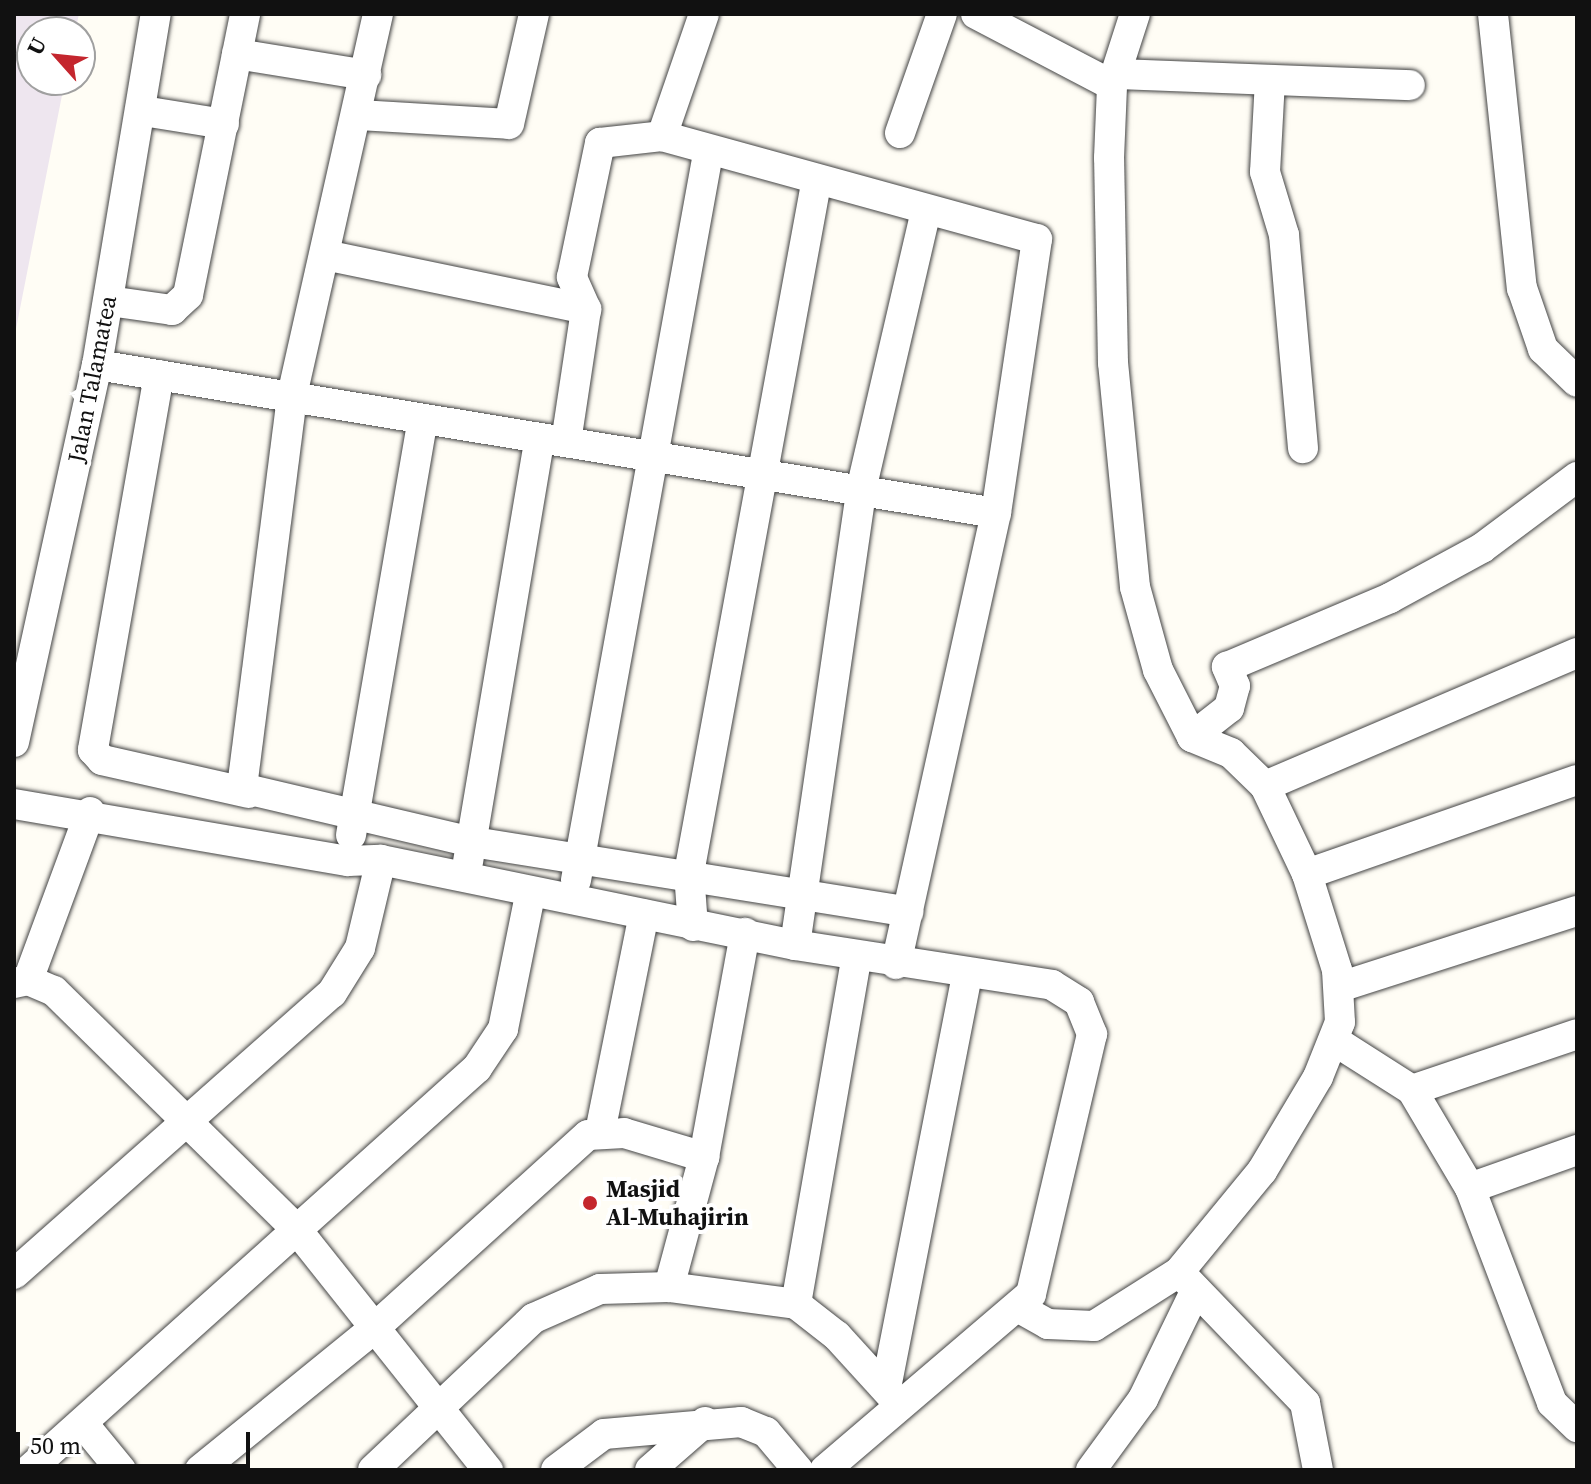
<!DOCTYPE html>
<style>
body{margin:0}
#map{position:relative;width:1591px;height:1484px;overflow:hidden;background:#fffdf5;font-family:"Source Serif 4",serif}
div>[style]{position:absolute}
.industrial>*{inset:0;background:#eee6ef}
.roads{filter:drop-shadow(0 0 2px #444) drop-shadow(0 0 2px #444)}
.minor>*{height:30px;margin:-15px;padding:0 15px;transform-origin:15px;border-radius:15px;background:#fff}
.dots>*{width:22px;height:22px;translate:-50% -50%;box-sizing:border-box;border:4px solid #fff;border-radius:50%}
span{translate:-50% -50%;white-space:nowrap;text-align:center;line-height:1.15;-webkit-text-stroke:8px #fff;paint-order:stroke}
.street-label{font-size:24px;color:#111}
.poi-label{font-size:24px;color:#111;font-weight:700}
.left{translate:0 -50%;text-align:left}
.frame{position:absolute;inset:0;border:16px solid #111;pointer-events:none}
.north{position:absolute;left:16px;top:16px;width:80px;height:80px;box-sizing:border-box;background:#fff;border:2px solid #a0a0a0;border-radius:50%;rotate:297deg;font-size:22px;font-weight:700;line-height:32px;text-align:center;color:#111}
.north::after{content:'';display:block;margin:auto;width:28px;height:36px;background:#c4262e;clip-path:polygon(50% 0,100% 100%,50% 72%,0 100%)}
.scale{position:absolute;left:16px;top:1432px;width:234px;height:36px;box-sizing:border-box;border:4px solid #111;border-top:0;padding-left:10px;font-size:24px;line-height:28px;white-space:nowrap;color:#111;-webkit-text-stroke:6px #fff;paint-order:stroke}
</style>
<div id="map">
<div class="industrial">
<div style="clip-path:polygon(14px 14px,79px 14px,75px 32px,32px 32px,32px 80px,65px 80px,14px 339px)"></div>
</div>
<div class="roads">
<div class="minor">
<div style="left:378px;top:14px;width:393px;rotate:102.7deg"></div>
<div style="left:292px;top:397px;width:394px;rotate:97.3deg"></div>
<div style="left:242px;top:788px;width:237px;rotate:13.2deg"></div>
<div style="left:473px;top:842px;width:441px;rotate:9.1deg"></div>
<div style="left:976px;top:14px;width:153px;rotate:27.6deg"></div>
<div style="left:1493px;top:14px;width:276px;rotate:84deg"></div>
<div style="left:1522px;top:288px;width:65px;rotate:71deg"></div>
<div style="left:1543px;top:349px;width:47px;rotate:44.1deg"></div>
<div style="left:237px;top:54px;width:131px;rotate:9.2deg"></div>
<div style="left:1120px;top:74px;width:290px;rotate:2.2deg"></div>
<div style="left:1270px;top:80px;width:92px;rotate:93.1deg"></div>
<div style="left:1265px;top:172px;width:66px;rotate:73.2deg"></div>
<div style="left:1284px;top:235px;width:214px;rotate:84.9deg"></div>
<div style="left:143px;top:111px;width:82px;rotate:9.1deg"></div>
<div style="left:359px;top:115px;width:150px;rotate:3.4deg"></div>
<div style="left:509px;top:124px;width:113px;rotate:-77.2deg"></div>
<div style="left:900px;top:133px;width:126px;rotate:-70.6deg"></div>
<div style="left:662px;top:136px;width:129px;rotate:-71deg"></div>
<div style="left:325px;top:255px;width:267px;rotate:11.7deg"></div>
<div style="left:109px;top:301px;width:64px;rotate:8.1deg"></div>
<div style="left:172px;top:310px;width:22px;rotate:-43deg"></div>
<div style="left:188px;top:295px;width:287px;rotate:-78.5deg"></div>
<div style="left:97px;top:365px;width:911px;rotate:9.35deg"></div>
<div style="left:159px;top:375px;width:381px;rotate:100deg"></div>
<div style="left:93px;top:750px;width:13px;rotate:48deg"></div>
<div style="left:102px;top:760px;width:150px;rotate:12.7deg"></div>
<div style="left:566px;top:442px;width:134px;rotate:-81.4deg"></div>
<div style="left:586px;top:309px;width:35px;rotate:-114deg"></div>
<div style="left:572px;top:277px;width:137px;rotate:-78.2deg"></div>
<div style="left:600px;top:143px;width:62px;rotate:-6.4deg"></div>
<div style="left:662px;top:136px;width:389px;rotate:15.4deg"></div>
<div style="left:1037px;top:239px;width:277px;rotate:98.5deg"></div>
<div style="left:996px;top:513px;width:462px;rotate:102.5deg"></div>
<div style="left:1192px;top:737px;width:47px;rotate:-38.1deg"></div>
<div style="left:1229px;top:708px;width:23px;rotate:-75deg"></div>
<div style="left:1235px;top:686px;width:21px;rotate:-113deg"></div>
<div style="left:1227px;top:667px;width:177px;rotate:-22.9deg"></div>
<div style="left:1390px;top:598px;width:105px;rotate:-28.5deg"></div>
<div style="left:1482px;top:548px;width:119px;rotate:-36.8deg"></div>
<div style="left:14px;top:742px;width:386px;rotate:-77.6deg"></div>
<div style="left:97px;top:365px;width:356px;rotate:-80.5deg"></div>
<div style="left:1265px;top:786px;width:339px;rotate:-23.1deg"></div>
<div style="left:14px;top:804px;width:339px;rotate:9.7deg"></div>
<div style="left:348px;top:861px;width:33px;rotate:-2deg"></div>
<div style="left:381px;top:860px;width:423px;rotate:11.6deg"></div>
<div style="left:795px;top:945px;width:260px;rotate:8.8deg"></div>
<div style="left:1052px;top:985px;width:32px;rotate:32deg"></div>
<div style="left:1079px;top:1002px;width:35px;rotate:68deg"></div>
<div style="left:1092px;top:1034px;width:267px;rotate:103.2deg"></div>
<div style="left:1031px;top:1294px;width:271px;rotate:139.5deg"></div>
<div style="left:351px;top:835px;width:422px;rotate:-80.2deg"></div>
<div style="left:468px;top:862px;width:430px;rotate:-80.4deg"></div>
<div style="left:1307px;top:874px;width:286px;rotate:-19.2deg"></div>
<div style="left:576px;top:880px;width:738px;rotate:-79.7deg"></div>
<div style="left:693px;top:926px;width:53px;rotate:-94.3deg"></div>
<div style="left:689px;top:873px;width:701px;rotate:-79.56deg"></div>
<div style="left:795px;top:945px;width:460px;rotate:-81.7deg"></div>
<div style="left:861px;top:490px;width:287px;rotate:-76.9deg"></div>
<div style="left:28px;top:980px;width:179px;rotate:-69.7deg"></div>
<div style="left:14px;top:983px;width:14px;rotate:-12deg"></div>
<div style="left:28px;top:980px;width:28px;rotate:23deg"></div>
<div style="left:54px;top:991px;width:341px;rotate:44.5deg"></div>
<div style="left:297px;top:1230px;width:307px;rotate:51.5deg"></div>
<div style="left:1340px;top:987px;width:249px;rotate:-17.8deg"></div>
<div style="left:1335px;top:1041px;width:91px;rotate:32.5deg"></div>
<div style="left:1412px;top:1090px;width:114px;rotate:59.4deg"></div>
<div style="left:1470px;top:1188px;width:230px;rotate:69.1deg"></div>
<div style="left:1552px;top:1403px;width:35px;rotate:44deg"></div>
<div style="left:1412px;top:1090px;width:174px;rotate:-18.7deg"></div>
<div style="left:600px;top:1132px;width:222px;rotate:-78.6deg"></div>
<div style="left:1470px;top:1188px;width:114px;rotate:-19.6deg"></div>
<div style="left:1179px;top:1272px;width:182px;rotate:46.1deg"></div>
<div style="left:1305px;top:1403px;width:68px;rotate:79deg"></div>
<div style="left:14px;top:1274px;width:424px;rotate:-41.5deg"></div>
<div style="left:332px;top:993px;width:53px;rotate:-58.1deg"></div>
<div style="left:360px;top:948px;width:90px;rotate:-76.6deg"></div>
<div style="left:669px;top:1287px;width:135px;rotate:-74.9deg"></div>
<div style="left:704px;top:1157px;width:228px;rotate:-79.6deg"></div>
<div style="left:796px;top:1304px;width:353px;rotate:-80.1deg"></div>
<div style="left:1021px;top:1309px;width:31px;rotate:29deg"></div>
<div style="left:1048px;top:1324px;width:46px;rotate:2.5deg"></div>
<div style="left:1094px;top:1326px;width:101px;rotate:-32.4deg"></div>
<div style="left:1179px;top:1272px;width:131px;rotate:-50.6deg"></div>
<div style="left:1262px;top:1171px;width:109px;rotate:-59.2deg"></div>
<div style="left:1318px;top:1077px;width:59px;rotate:-68.2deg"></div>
<div style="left:1340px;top:1022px;width:52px;rotate:-93.3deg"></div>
<div style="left:1337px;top:970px;width:101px;rotate:-107.4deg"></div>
<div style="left:1307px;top:874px;width:98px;rotate:-115.5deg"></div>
<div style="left:1265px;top:786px;width:47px;rotate:-135.9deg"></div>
<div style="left:1231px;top:753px;width:42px;rotate:-157.7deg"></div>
<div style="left:1192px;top:737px;width:75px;rotate:-116.9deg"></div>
<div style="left:1158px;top:670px;width:86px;rotate:-105.5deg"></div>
<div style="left:1135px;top:587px;width:225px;rotate:-95.6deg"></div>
<div style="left:1113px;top:363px;width:205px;rotate:-91.1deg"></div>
<div style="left:1109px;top:158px;width:73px;rotate:-87.6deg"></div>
<div style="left:1112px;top:85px;width:75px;rotate:-72.1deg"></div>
<div style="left:886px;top:1388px;width:421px;rotate:-78.9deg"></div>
<div style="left:85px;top:1426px;width:57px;rotate:50.7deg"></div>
<div style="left:29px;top:1470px;width:602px;rotate:-41.9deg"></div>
<div style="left:477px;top:1068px;width:47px;rotate:-56.3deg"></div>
<div style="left:503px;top:1029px;width:137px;rotate:-78.6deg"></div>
<div style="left:200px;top:1470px;width:220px;rotate:-39.1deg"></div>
<div style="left:371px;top:1331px;width:292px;rotate:-42.1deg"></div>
<div style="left:588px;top:1135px;width:36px;rotate:-3deg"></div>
<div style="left:624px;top:1133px;width:84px;rotate:16.7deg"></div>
<div style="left:373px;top:1470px;width:221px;rotate:-43.4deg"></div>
<div style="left:534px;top:1318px;width:72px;rotate:-23.7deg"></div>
<div style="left:600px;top:1289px;width:69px;rotate:-1.7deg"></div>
<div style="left:669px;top:1287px;width:128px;rotate:7.6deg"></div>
<div style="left:796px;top:1304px;width:52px;rotate:38deg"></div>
<div style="left:837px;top:1336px;width:92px;rotate:47.6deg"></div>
<div style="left:556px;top:1470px;width:60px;rotate:-36.9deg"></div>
<div style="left:604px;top:1434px;width:138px;rotate:-5deg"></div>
<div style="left:741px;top:1422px;width:27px;rotate:22deg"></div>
<div style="left:766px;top:1432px;width:50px;rotate:49.9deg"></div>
<div style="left:650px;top:1470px;width:73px;rotate:-41.1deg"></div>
<div style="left:1091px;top:1470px;width:88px;rotate:-53.8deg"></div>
<div style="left:1143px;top:1399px;width:121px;rotate:-64.1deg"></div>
</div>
</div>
<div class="dots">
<div style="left:590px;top:1203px;background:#c4262e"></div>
</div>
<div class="street-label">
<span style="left:92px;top:379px;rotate:-79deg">Jalan Talamatea</span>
</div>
<div class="poi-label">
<span class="left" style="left:606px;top:1203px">Masjid<br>Al-Muhajirin</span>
</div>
<div class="frame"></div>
<div class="north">U</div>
<div class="scale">50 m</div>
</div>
